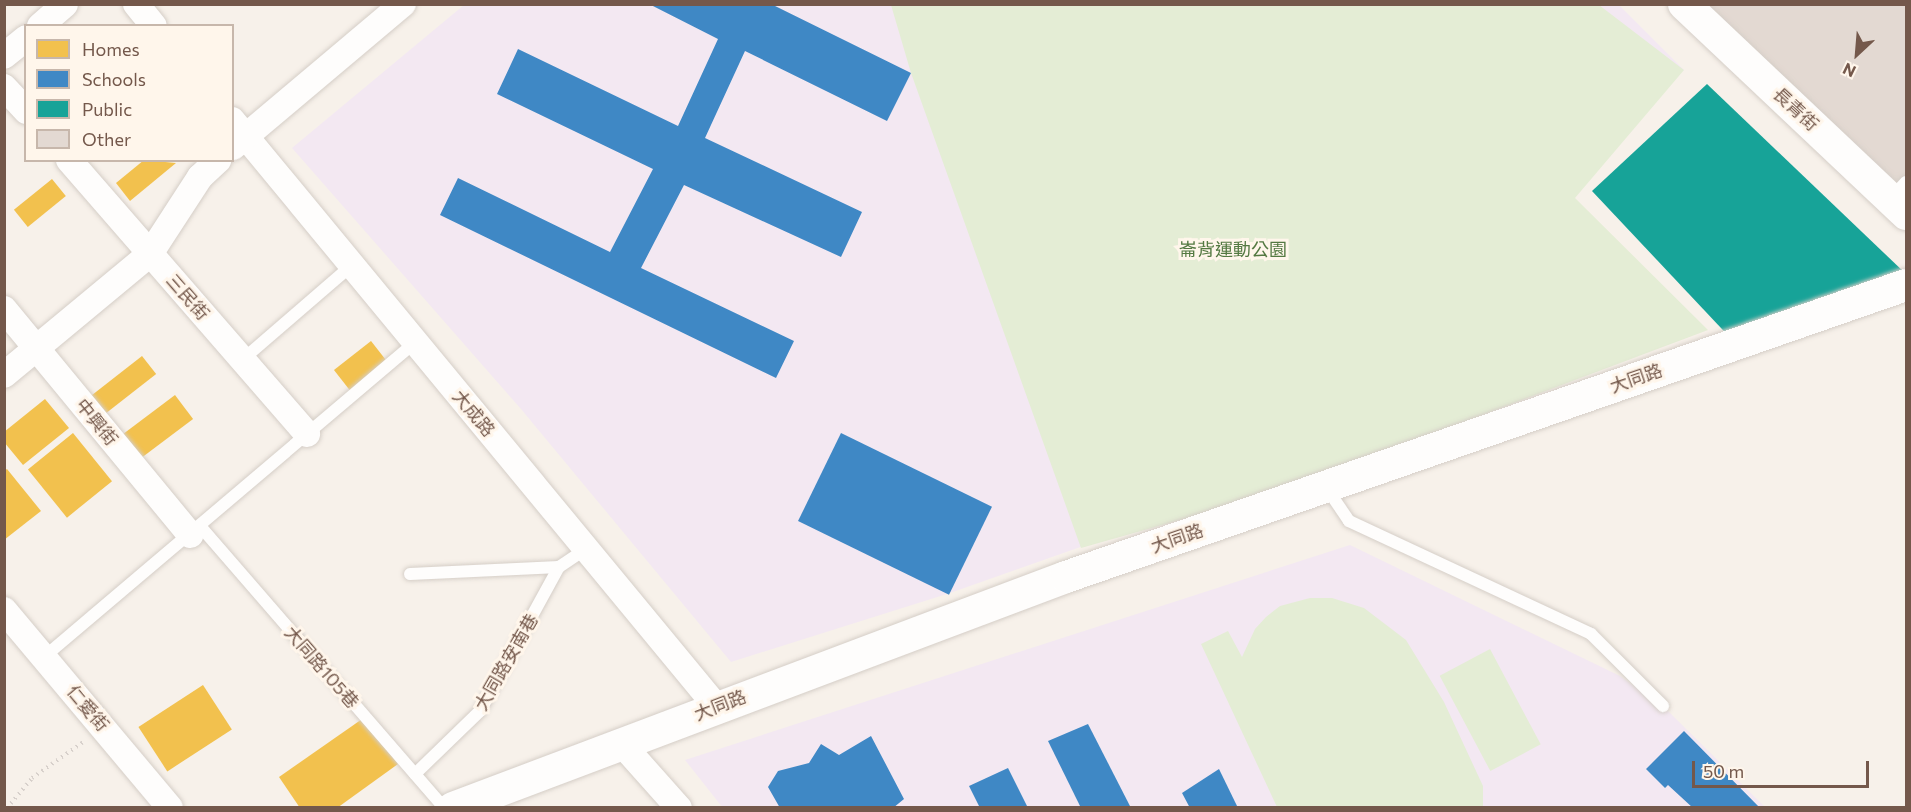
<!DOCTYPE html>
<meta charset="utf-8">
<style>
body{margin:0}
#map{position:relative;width:1911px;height:812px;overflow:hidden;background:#f7f1ea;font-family:Commissioner,"Noto Sans TC",sans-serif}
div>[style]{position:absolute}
.education>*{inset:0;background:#f3e8f2}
.green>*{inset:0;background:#e4edd5;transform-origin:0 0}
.homes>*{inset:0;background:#f2c14e;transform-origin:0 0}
.schools>*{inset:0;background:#3f88c5;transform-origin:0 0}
.public>*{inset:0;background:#17a398}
.building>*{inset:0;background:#e3d9d2}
.path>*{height:4px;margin-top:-2px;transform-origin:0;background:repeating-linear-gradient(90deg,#d7d0cb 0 1.5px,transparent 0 6px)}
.roads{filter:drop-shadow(0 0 2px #d5cec7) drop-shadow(0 0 2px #d5cec7)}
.service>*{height:12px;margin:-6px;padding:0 6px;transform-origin:6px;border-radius:6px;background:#fefdfc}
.minor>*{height:26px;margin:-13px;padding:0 13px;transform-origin:13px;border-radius:13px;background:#fefdfc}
.tertiary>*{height:32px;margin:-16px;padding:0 16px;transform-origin:16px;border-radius:16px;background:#fefdfc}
span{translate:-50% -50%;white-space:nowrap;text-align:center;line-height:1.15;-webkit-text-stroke:6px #fff6eb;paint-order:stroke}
.street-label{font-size:18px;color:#74584b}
.park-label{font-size:18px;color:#547942}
.frame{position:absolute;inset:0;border:6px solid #74584b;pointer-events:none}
.legend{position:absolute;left:24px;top:24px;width:210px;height:138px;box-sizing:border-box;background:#fff6eb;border:2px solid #c7b7ab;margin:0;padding:8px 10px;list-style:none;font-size:18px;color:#74584b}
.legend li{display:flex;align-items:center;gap:12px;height:30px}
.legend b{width:30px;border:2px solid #c7b7ab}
.north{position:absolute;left:1827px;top:24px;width:60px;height:60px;-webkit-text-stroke:4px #fff6eb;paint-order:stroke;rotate:206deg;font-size:16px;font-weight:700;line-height:24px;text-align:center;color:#74584b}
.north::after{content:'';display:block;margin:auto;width:21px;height:27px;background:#74584b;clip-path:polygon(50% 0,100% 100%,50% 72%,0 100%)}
.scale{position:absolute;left:1692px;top:761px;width:177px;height:27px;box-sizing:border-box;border:3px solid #74584b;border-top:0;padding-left:8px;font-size:18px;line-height:21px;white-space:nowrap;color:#74584b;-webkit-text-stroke:4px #fff6eb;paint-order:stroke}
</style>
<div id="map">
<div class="education">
<div style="clip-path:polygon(464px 5px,1619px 5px,1684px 70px,1567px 160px,1398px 435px,950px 593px,731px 662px,521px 409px,292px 148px)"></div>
<div style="clip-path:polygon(1350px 545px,1620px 676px,1668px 711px,1765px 807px,723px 808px,685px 760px)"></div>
</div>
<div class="green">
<div style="clip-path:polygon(891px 5px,1599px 5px,1684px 70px,1575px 198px,1708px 330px,1275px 493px,1081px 548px,911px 73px)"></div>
<div style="clip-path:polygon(1310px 598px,1332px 598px,1364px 608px,1406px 640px,1444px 702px,1483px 786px,1483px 807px,1277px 807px,1201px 644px,1228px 631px,1242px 657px,1255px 629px,1266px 617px,1280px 606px)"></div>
<div style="left:1490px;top:649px;width:108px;height:57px;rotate:62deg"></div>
</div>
<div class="homes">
<div style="clip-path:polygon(144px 160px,176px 163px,130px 201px,116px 183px)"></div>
<div style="left:52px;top:179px;width:22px;height:49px;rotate:51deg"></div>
<div style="left:371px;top:341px;width:34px;height:47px;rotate:52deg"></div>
<div style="left:142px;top:356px;width:23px;height:67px;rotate:52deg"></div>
<div style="left:175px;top:395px;width:30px;height:67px;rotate:53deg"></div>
<div style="clip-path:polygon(45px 399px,69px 428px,23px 465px,4px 442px,4px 432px)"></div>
<div style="left:73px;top:433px;width:62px;height:58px;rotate:51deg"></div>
<div style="clip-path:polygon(7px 469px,41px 511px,4px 540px,4px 471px)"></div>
<div style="left:203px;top:685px;width:53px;height:77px;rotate:57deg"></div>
<div style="clip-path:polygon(365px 717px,398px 764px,337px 808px,300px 808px,279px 777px)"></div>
</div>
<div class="schools">
<div style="clip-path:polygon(649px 4px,771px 4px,911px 73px,887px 121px,745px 51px,705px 138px,862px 212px,841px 257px,684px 185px,641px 268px,794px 341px,776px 378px,440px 215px,458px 178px,610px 252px,653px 169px,497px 94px,518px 49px,678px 126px,718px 39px)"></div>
<div style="left:841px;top:433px;width:168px;height:98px;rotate:26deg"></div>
<div style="clip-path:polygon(1088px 724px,1131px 808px,1081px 808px,1048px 741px)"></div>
<div style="clip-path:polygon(1684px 731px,1760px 808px,1693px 808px,1668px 785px,1665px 788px,1646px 769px)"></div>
<div style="clip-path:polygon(871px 736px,904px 799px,893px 808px,780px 808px,768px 787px,778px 771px,809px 763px,821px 744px,839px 755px)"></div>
<div style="clip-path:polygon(1008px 768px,1028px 808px,980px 808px,969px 786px)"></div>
<div style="clip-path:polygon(1219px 769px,1238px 808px,1190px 808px,1182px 793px)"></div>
</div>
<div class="public">
<div style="clip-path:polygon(1707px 84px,1906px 274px,1737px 345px,1592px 191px)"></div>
</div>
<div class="building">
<div style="clip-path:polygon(1705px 4px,1906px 4px,1906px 205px)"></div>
</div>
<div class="path">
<div style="left:7px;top:808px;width:39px;rotate:-50deg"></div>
<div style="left:32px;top:778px;width:62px;rotate:-35.2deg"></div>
</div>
<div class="roads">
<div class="service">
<div style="left:1891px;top:198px;width:22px;rotate:-47deg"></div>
<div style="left:242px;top:360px;width:145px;rotate:-40.8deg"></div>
<div style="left:1326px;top:487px;width:41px;rotate:55.9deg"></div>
<div style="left:1349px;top:521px;width:267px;rotate:25deg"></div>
<div style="left:1591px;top:634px;width:102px;rotate:45deg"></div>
<div style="left:200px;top:526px;width:373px;rotate:49.1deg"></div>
<div style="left:410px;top:574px;width:149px;rotate:-2.7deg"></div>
<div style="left:44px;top:657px;width:487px;rotate:-40.3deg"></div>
<div style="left:415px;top:774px;width:91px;rotate:-44.1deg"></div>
<div style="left:480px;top:711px;width:164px;rotate:-61.3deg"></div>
<div style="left:559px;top:567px;width:32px;rotate:-34deg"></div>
</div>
<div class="minor">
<div style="left:136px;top:4px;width:28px;rotate:51deg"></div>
<div style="left:40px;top:26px;width:33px;rotate:-41deg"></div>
<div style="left:4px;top:56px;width:28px;rotate:-39deg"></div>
<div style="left:4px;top:87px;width:33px;rotate:47deg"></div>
<div style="left:232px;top:120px;width:760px;rotate:50.45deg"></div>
<div style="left:233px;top:147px;width:222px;rotate:-40.1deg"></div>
<div style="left:69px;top:160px;width:363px;rotate:49deg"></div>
<div style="left:4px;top:309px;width:293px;rotate:50.5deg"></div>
<div style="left:4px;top:375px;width:190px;rotate:-39.7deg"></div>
<div style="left:150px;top:254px;width:92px;rotate:-57deg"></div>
<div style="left:200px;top:177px;width:25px;rotate:-43deg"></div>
<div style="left:4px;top:610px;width:258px;rotate:50deg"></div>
<div style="left:621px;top:743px;width:87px;rotate:48.3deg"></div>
</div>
<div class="tertiary">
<div style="left:1684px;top:4px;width:306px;rotate:43.4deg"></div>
<div style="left:453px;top:808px;width:655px;rotate:-20.65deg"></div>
<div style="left:1066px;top:577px;width:889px;rotate:-19.17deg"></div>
</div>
</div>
<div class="street-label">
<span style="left:1796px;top:109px;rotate:43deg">長青街</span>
<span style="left:188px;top:297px;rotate:49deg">三民街</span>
<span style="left:1636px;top:378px;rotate:-19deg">大同路</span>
<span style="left:474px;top:413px;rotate:50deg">大成路</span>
<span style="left:97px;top:422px;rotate:51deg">中興街</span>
<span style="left:1177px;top:538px;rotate:-19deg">大同路</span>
<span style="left:506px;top:662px;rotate:-60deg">大同路安南巷</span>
<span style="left:322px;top:667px;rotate:49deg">大同路105巷</span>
<span style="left:720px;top:705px;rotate:-21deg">大同路</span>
<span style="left:88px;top:708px;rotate:50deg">仁愛街</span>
</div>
<div class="park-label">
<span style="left:1233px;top:249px">崙背運動公園</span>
</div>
<div class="frame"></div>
<ul class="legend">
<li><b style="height:16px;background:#f2c14e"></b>Homes</li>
<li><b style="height:16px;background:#3f88c5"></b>Schools</li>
<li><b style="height:16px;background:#17a398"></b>Public</li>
<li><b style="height:16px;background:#e3d9d2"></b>Other</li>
</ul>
<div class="north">N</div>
<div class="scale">50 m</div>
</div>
